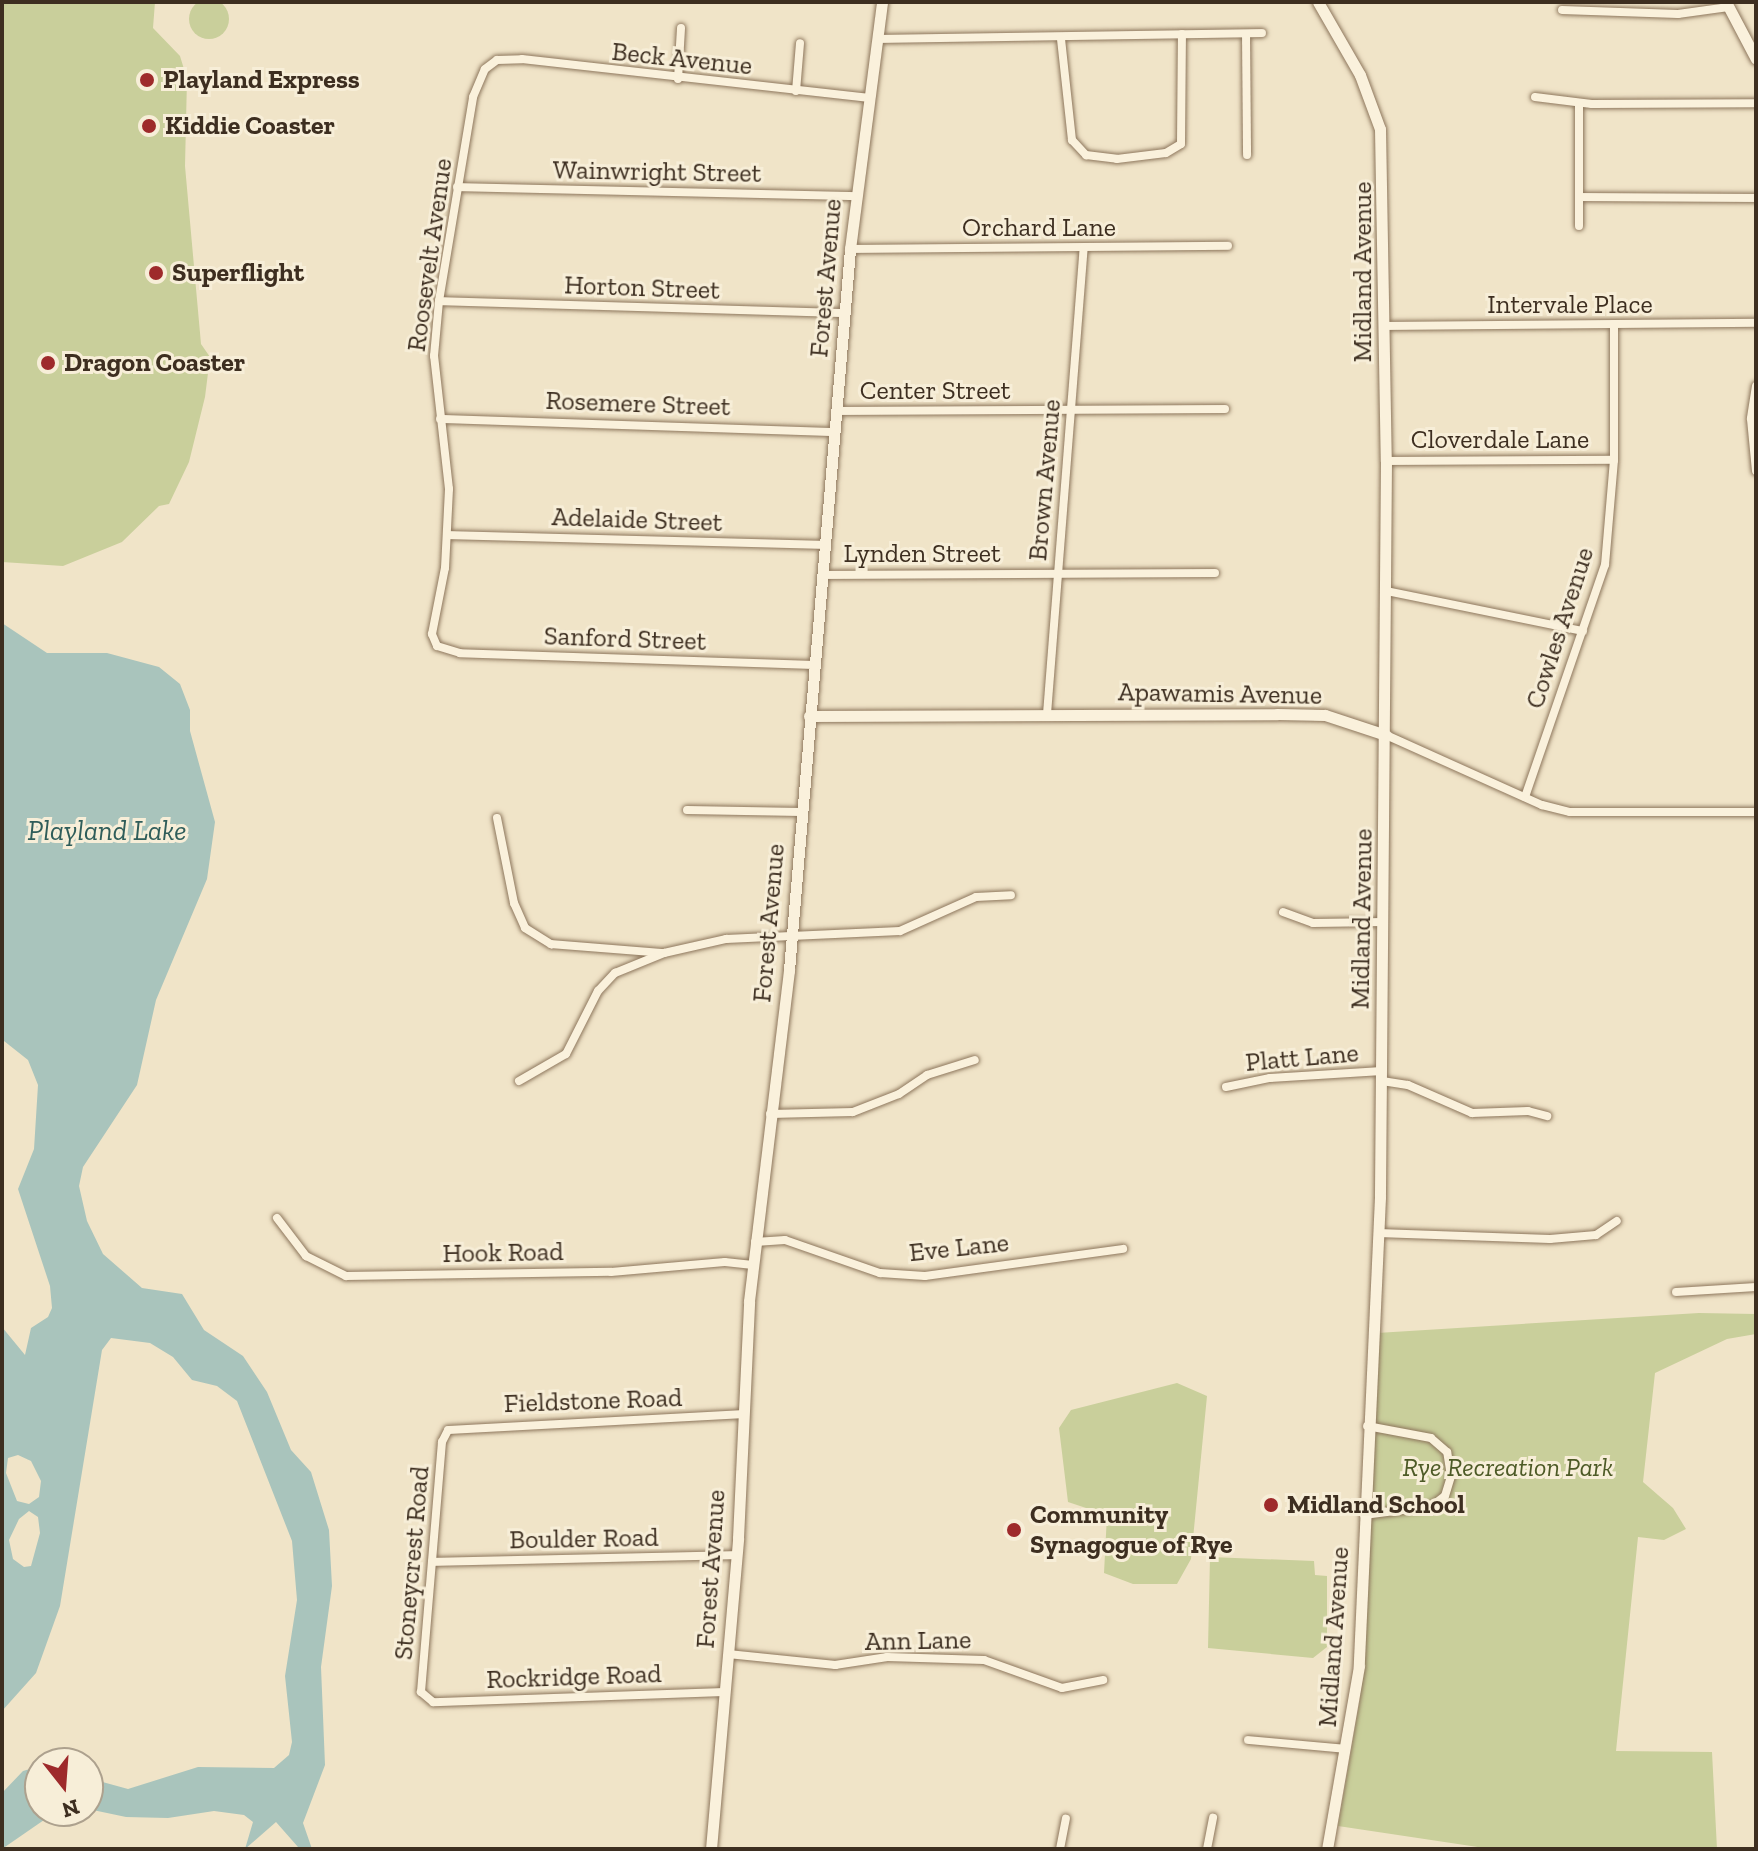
<!DOCTYPE html>
<style>
body{margin:0}
#map{position:relative;width:1758px;height:1851px;overflow:hidden;background:#f0e4c8;font-family:"Zilla Slab",serif}
div>[style]{position:absolute}
.green>*{inset:0;background:#c9cf9b}
.round{border-radius:50%}
.water>*{inset:0;background:#a9c4bc}
.roads{filter:drop-shadow(0 0 2px #8d765c) drop-shadow(0 0 2px #8d765c)}
.street>*{height:8px;margin:-4px;padding:0 4px;transform-origin:4px;border-radius:4px;background:#faf1dc}
.secondary>*{height:11px;margin:-5.5px;padding:0 5.5px;transform-origin:5.5px;border-radius:5.5px;background:#faf1dc}
.dots>*{width:22px;height:22px;translate:-50% -50%;box-sizing:border-box;border:4px solid #f7eed8;border-radius:50%}
span{translate:-50% -50%;white-space:nowrap;text-align:center;line-height:1.15;-webkit-text-stroke:6px #f7eed8;paint-order:stroke}
.street-label{font-size:26px;color:#3d2e20}
.poi-label{font-size:26px;color:#3d2e20;font-weight:700}
.left{translate:0 -50%;text-align:left}
.park-label{font-size:26px;color:#4d5a26;font-style:italic}
.water-label{font-size:28px;color:#2f5d5a;font-style:italic}
.frame{position:absolute;inset:0;border:4px solid #3d2e20;pointer-events:none}
.north{position:absolute;left:24px;top:1747px;width:80px;height:80px;box-sizing:border-box;background:#f7eed8;border:2px solid #ada18e;border-radius:50%;rotate:163deg;font-size:22px;font-weight:700;line-height:32px;text-align:center;color:#3d2e20}
.north::after{content:'';display:block;margin:auto;width:28px;height:36px;background:#9e2a2b;clip-path:polygon(50% 0,100% 100%,50% 72%,0 100%)}
</style>
<div id="map">
<div class="green">
<div class="round" style="left:189px;top:-1px;width:40px;height:40px"></div>
<div style="clip-path:polygon(2px 2px,155px 2px,153px 28px,180px 56px,187px 79px,185px 166px,201px 344px,210px 357px,205px 397px,189px 462px,169px 504px,159px 506px,122px 542px,63px 566px,2px 562px)"></div>
<div style="clip-path:polygon(1699px 1313px,1756px 1314px,1756px 1334px,1727px 1339px,1655px 1373px,1643px 1482px,1673px 1508px,1686px 1529px,1664px 1540px,1638px 1537px,1616px 1751px,1712px 1752px,1717px 1849px,1491px 1849px,1338px 1826px,1360px 1699px,1377px 1333px)"></div>
<div style="clip-path:polygon(1177px 1383px,1207px 1396px,1191px 1559px,1177px 1584px,1133px 1584px,1104px 1573px,1107px 1515px,1068px 1502px,1059px 1428px,1071px 1410px)"></div>
<div style="clip-path:polygon(1210px 1557px,1314px 1561px,1315px 1575px,1327px 1576px,1327px 1647px,1313px 1658px,1208px 1648px)"></div>
</div>
<div class="water">
<div style="clip-path:polygon(evenodd,2px 623px,47px 653px,107px 653px,159px 667px,180px 684px,190px 710px,190px 731px,215px 822px,207px 879px,156px 1000px,137px 1085px,83px 1167px,79px 1186px,87px 1221px,103px 1254px,142px 1288px,182px 1294px,204px 1330px,243px 1356px,267px 1392px,291px 1450px,311px 1472px,329px 1530px,332px 1586px,321px 1667px,325px 1765px,303px 1823px,312px 1849px,298px 1847px,276px 1822px,245px 1849px,253px 1822px,244px 1815px,214px 1811px,168px 1818px,126px 1817px,88px 1809px,88px 1778px,128px 1789px,198px 1767px,274px 1768px,289px 1755px,292px 1742px,285px 1676px,297px 1600px,292px 1541px,237px 1401px,217px 1386px,192px 1380px,173px 1357px,150px 1343px,111px 1338px,102px 1350px,60px 1606px,36px 1673px,2px 1711px,2px 1327px,25px 1355px,31px 1328px,48px 1317px,52px 1308px,50px 1286px,18px 1189px,34px 1149px,38px 1085px,28px 1060px,4px 1041px,2px 1024px,2px 623px,18px 1455px,31px 1461px,41px 1481px,39px 1497px,29px 1504px,17px 1501px,6px 1473px,8px 1458px,18px 1455px,2px 623px,29px 1511px,38px 1517px,40px 1533px,31px 1566px,24px 1567px,13px 1559px,9px 1540px,19px 1519px,29px 1511px)"></div>
<div style="clip-path:polygon(40px 1766px,40px 1811px,57px 1811px,2px 1849px,2px 1793px,23px 1771px)"></div>
</div>
<div class="roads">
<div class="street">
<div style="left:1562px;top:10px;width:116px;rotate:2deg"></div>
<div style="left:1678px;top:14px;width:51px;rotate:-7.8deg"></div>
<div style="left:1246px;top:34px;width:121px;rotate:89.5deg"></div>
<div style="left:880px;top:39px;width:382px;rotate:-0.9deg"></div>
<div style="left:1061px;top:39px;width:102px;rotate:83.8deg"></div>
<div style="left:1072px;top:140px;width:21px;rotate:47deg"></div>
<div style="left:1086px;top:155px;width:31px;rotate:7deg"></div>
<div style="left:1117px;top:159px;width:49px;rotate:-7deg"></div>
<div style="left:1166px;top:153px;width:17px;rotate:-31deg"></div>
<div style="left:1181px;top:144px;width:110px;rotate:-89.5deg"></div>
<div style="left:678px;top:79px;width:51px;rotate:-86.6deg"></div>
<div style="left:796px;top:91px;width:48px;rotate:-85.2deg"></div>
<div style="left:1535px;top:97px;width:57px;rotate:7deg"></div>
<div style="left:1592px;top:104px;width:164px;rotate:-0.3deg"></div>
<div style="left:457px;top:187px;width:399px;rotate:1.3deg"></div>
<div style="left:1579px;top:197px;width:177px;rotate:0.3deg"></div>
<div style="left:1579px;top:226px;width:123px;rotate:-90deg"></div>
<div style="left:850px;top:249px;width:378px;rotate:-0.5deg"></div>
<div style="left:439px;top:301px;width:406px;rotate:1.7deg"></div>
<div style="left:1385px;top:326px;width:371px;rotate:-0.5deg"></div>
<div style="left:1756px;top:386px;width:33px;rotate:99deg"></div>
<div style="left:1751px;top:419px;width:52px;rotate:84.5deg"></div>
<div style="left:836px;top:411px;width:389px;rotate:-0.3deg"></div>
<div style="left:440px;top:419px;width:394px;rotate:1.9deg"></div>
<div style="left:1386px;top:461px;width:228px;rotate:-0.3deg"></div>
<div style="left:449px;top:535px;width:375px;rotate:1.5deg"></div>
<div style="left:822px;top:575px;width:393px;rotate:-0.3deg"></div>
<div style="left:1386px;top:591px;width:201px;rotate:11.5deg"></div>
<div style="left:814px;top:665px;width:354px;rotate:-178.1deg"></div>
<div style="left:460px;top:653px;width:24px;rotate:-163deg"></div>
<div style="left:437px;top:646px;width:13px;rotate:-113deg"></div>
<div style="left:432px;top:634px;width:67px;rotate:-78.9deg"></div>
<div style="left:445px;top:568px;width:79px;rotate:-87.1deg"></div>
<div style="left:449px;top:489px;width:134px;rotate:-96.4deg"></div>
<div style="left:434px;top:356px;width:55px;rotate:-84.8deg"></div>
<div style="left:439px;top:301px;width:207px;rotate:-80.5deg"></div>
<div style="left:473px;top:97px;width:30px;rotate:-67deg"></div>
<div style="left:485px;top:69px;width:15px;rotate:-37deg"></div>
<div style="left:497px;top:60px;width:25px;rotate:-2deg"></div>
<div style="left:522px;top:59px;width:350px;rotate:6.4deg"></div>
<div style="left:1047px;top:714px;width:467px;rotate:-85.5deg"></div>
<div style="left:1386px;top:735px;width:171px;rotate:24.2deg"></div>
<div style="left:1542px;top:805px;width:29px;rotate:14deg"></div>
<div style="left:1570px;top:812px;width:186px"></div>
<div style="left:1525px;top:797px;width:245px;rotate:-71deg"></div>
<div style="left:1605px;top:565px;width:105px;rotate:-85.1deg"></div>
<div style="left:1614px;top:460px;width:136px;rotate:-90deg"></div>
<div style="left:687px;top:810px;width:114px;rotate:1deg"></div>
<div style="left:497px;top:818px;width:87px;rotate:78.7deg"></div>
<div style="left:514px;top:903px;width:27px;rotate:66deg"></div>
<div style="left:525px;top:928px;width:31px;rotate:32deg"></div>
<div style="left:551px;top:944px;width:113px;rotate:4.6deg"></div>
<div style="left:1283px;top:912px;width:32px;rotate:20deg"></div>
<div style="left:1313px;top:923px;width:71px;rotate:-0.8deg"></div>
<div style="left:519px;top:1081px;width:54px;rotate:-29.9deg"></div>
<div style="left:566px;top:1054px;width:71px;rotate:-63.1deg"></div>
<div style="left:598px;top:991px;width:25px;rotate:-47deg"></div>
<div style="left:615px;top:973px;width:53px;rotate:-22.2deg"></div>
<div style="left:664px;top:953px;width:64px;rotate:-12.7deg"></div>
<div style="left:726px;top:939px;width:174px;rotate:-2.6deg"></div>
<div style="left:900px;top:931px;width:83px;rotate:-24.1deg"></div>
<div style="left:976px;top:897px;width:35px;rotate:-3deg"></div>
<div style="left:1382px;top:1081px;width:26px;rotate:9deg"></div>
<div style="left:1408px;top:1085px;width:70px;rotate:23.6deg"></div>
<div style="left:1472px;top:1113px;width:56px;rotate:-2deg"></div>
<div style="left:1528px;top:1111px;width:20px;rotate:15deg"></div>
<div style="left:1226px;top:1087px;width:45px;rotate:-11.6deg"></div>
<div style="left:1270px;top:1078px;width:112px;rotate:-3.6deg"></div>
<div style="left:770px;top:1114px;width:83px;rotate:-1.4deg"></div>
<div style="left:853px;top:1112px;width:49px;rotate:-21.4deg"></div>
<div style="left:899px;top:1094px;width:34px;rotate:-34deg"></div>
<div style="left:927px;top:1075px;width:50px;rotate:-17.4deg"></div>
<div style="left:277px;top:1218px;width:48px;rotate:52.7deg"></div>
<div style="left:306px;top:1256px;width:45px;rotate:26.6deg"></div>
<div style="left:346px;top:1276px;width:265px;rotate:-0.9deg"></div>
<div style="left:611px;top:1272px;width:114px;rotate:-5deg"></div>
<div style="left:725px;top:1262px;width:28px;rotate:6deg"></div>
<div style="left:1378px;top:1233px;width:172px;rotate:2deg"></div>
<div style="left:1550px;top:1239px;width:46px;rotate:-5deg"></div>
<div style="left:1596px;top:1235px;width:25px;rotate:-34deg"></div>
<div style="left:755px;top:1242px;width:30px;rotate:-4deg"></div>
<div style="left:785px;top:1240px;width:101px;rotate:19.2deg"></div>
<div style="left:880px;top:1273px;width:45px;rotate:3.8deg"></div>
<div style="left:925px;top:1276px;width:200px;rotate:-7.8deg"></div>
<div style="left:1676px;top:1292px;width:80px;rotate:-3.6deg"></div>
<div style="left:1364px;top:1515px;width:69px;rotate:-7.5deg"></div>
<div style="left:1432px;top:1506px;width:16px;rotate:-38deg"></div>
<div style="left:1445px;top:1496px;width:21px;rotate:-73deg"></div>
<div style="left:1451px;top:1476px;width:24px;rotate:-99deg"></div>
<div style="left:1447px;top:1452px;width:21px;rotate:-139deg"></div>
<div style="left:1431px;top:1438px;width:65px;rotate:-169.4deg"></div>
<div style="left:432px;top:1562px;width:305px;rotate:-1.3deg"></div>
<div style="left:728px;top:1654px;width:108px;rotate:5.9deg"></div>
<div style="left:835px;top:1665px;width:53px;rotate:-8.7deg"></div>
<div style="left:887px;top:1657px;width:97px;rotate:1.8deg"></div>
<div style="left:984px;top:1660px;width:83px;rotate:19.7deg"></div>
<div style="left:1062px;top:1688px;width:42px;rotate:-11deg"></div>
<div style="left:724px;top:1692px;width:291px;rotate:178deg"></div>
<div style="left:433px;top:1702px;width:16px;rotate:-140deg"></div>
<div style="left:421px;top:1692px;width:251px;rotate:-85.2deg"></div>
<div style="left:442px;top:1442px;width:13px;rotate:-63deg"></div>
<div style="left:448px;top:1430px;width:293px;rotate:-3.1deg"></div>
<div style="left:1248px;top:1740px;width:98px;rotate:5.2deg"></div>
<div style="left:1060px;top:1849px;width:31px;rotate:-79deg"></div>
<div style="left:1207px;top:1849px;width:32px;rotate:-79deg"></div>
</div>
<div class="secondary">
<div style="left:1318px;top:2px;width:84px;rotate:60.1deg"></div>
<div style="left:1360px;top:75px;width:58px;rotate:69.7deg"></div>
<div style="left:1380px;top:129px;width:332px;rotate:89deg"></div>
<div style="left:1386px;top:461px;width:736px;rotate:90.47deg"></div>
<div style="left:1380px;top:1197px;width:469px;rotate:92.6deg"></div>
<div style="left:1359px;top:1666px;width:186px;rotate:99.9deg"></div>
<div style="left:1726px;top:2px;width:64px;rotate:62.2deg"></div>
<div style="left:809px;top:716px;width:468px;rotate:-0.2deg"></div>
<div style="left:1277px;top:714px;width:48px;rotate:1.2deg"></div>
<div style="left:1325px;top:715px;width:64px;rotate:18.2deg"></div>
<div style="left:711px;top:1849px;width:312px;rotate:-85deg"></div>
<div style="left:738px;top:1538px;width:237px;rotate:-87.3deg"></div>
<div style="left:749px;top:1301px;width:333px;rotate:-83.1deg"></div>
<div style="left:789px;top:970px;width:724px;rotate:-85.16deg"></div>
<div style="left:850px;top:249px;width:249px;rotate:-82.6deg"></div>
</div>
</div>
<div class="dots">
<div style="left:147px;top:80px;background:#9e2a2b"></div>
<div style="left:149px;top:126px;background:#9e2a2b"></div>
<div style="left:156px;top:273px;background:#9e2a2b"></div>
<div style="left:48px;top:363px;background:#9e2a2b"></div>
<div style="left:1271px;top:1505px;background:#9e2a2b"></div>
<div style="left:1014px;top:1530px;background:#9e2a2b"></div>
</div>
<div class="street-label">
<span style="left:682px;top:59px;rotate:6deg">Beck Avenue</span>
<span style="left:657px;top:172px;rotate:1deg">Wainwright Street</span>
<span style="left:1039px;top:228px">Orchard Lane</span>
<span style="left:430px;top:255px;rotate:-82deg">Roosevelt Avenue</span>
<span style="left:1363px;top:272px;rotate:-90deg">Midland Avenue</span>
<span style="left:826px;top:278px;rotate:-85deg">Forest Avenue</span>
<span style="left:642px;top:288px;rotate:2deg">Horton Street</span>
<span style="left:1570px;top:305px">Intervale Place</span>
<span style="left:935px;top:391px">Center Street</span>
<span style="left:638px;top:404px;rotate:2deg">Rosemere Street</span>
<span style="left:1500px;top:440px">Cloverdale Lane</span>
<span style="left:1045px;top:480px;rotate:-85deg">Brown Avenue</span>
<span style="left:637px;top:520px;rotate:2deg">Adelaide Street</span>
<span style="left:922px;top:554px">Lynden Street</span>
<span style="left:1560px;top:628px;rotate:-72deg">Cowles Avenue</span>
<span style="left:625px;top:639px;rotate:2deg">Sanford Street</span>
<span style="left:1220px;top:694px;rotate:1deg">Apawamis Avenue</span>
<span style="left:1362px;top:919px;rotate:-89deg">Midland Avenue</span>
<span style="left:769px;top:923px;rotate:-85deg">Forest Avenue</span>
<span style="left:1302px;top:1058px;rotate:-5deg">Platt Lane</span>
<span style="left:959px;top:1248px;rotate:-6deg">Eve Lane</span>
<span style="left:503px;top:1253px;rotate:-1deg">Hook Road</span>
<span style="left:593px;top:1401px;rotate:-2deg">Fieldstone Road</span>
<span style="left:584px;top:1539px;rotate:-1deg">Boulder Road</span>
<span style="left:412px;top:1563px;rotate:-85deg">Stoneycrest Road</span>
<span style="left:711px;top:1569px;rotate:-86deg">Forest Avenue</span>
<span style="left:1334px;top:1637px;rotate:-86deg">Midland Avenue</span>
<span style="left:918px;top:1641px;rotate:-1deg">Ann Lane</span>
<span style="left:574px;top:1677px;rotate:-2deg">Rockridge Road</span>
</div>
<div class="poi-label">
<span class="left" style="left:163px;top:80px">Playland Express</span>
<span class="left" style="left:165px;top:126px">Kiddie Coaster</span>
<span class="left" style="left:172px;top:273px">Superflight</span>
<span class="left" style="left:64px;top:363px">Dragon Coaster</span>
<span class="left" style="left:1287px;top:1505px">Midland School</span>
<span class="left" style="left:1030px;top:1530px">Community<br>Synagogue of Rye</span>
</div>
<div class="park-label">
<span style="left:1508px;top:1468px">Rye Recreation Park</span>
</div>
<div class="water-label">
<span style="left:107px;top:831px">Playland Lake</span>
</div>
<div class="frame"></div>
<div class="north">N</div>
</div>
